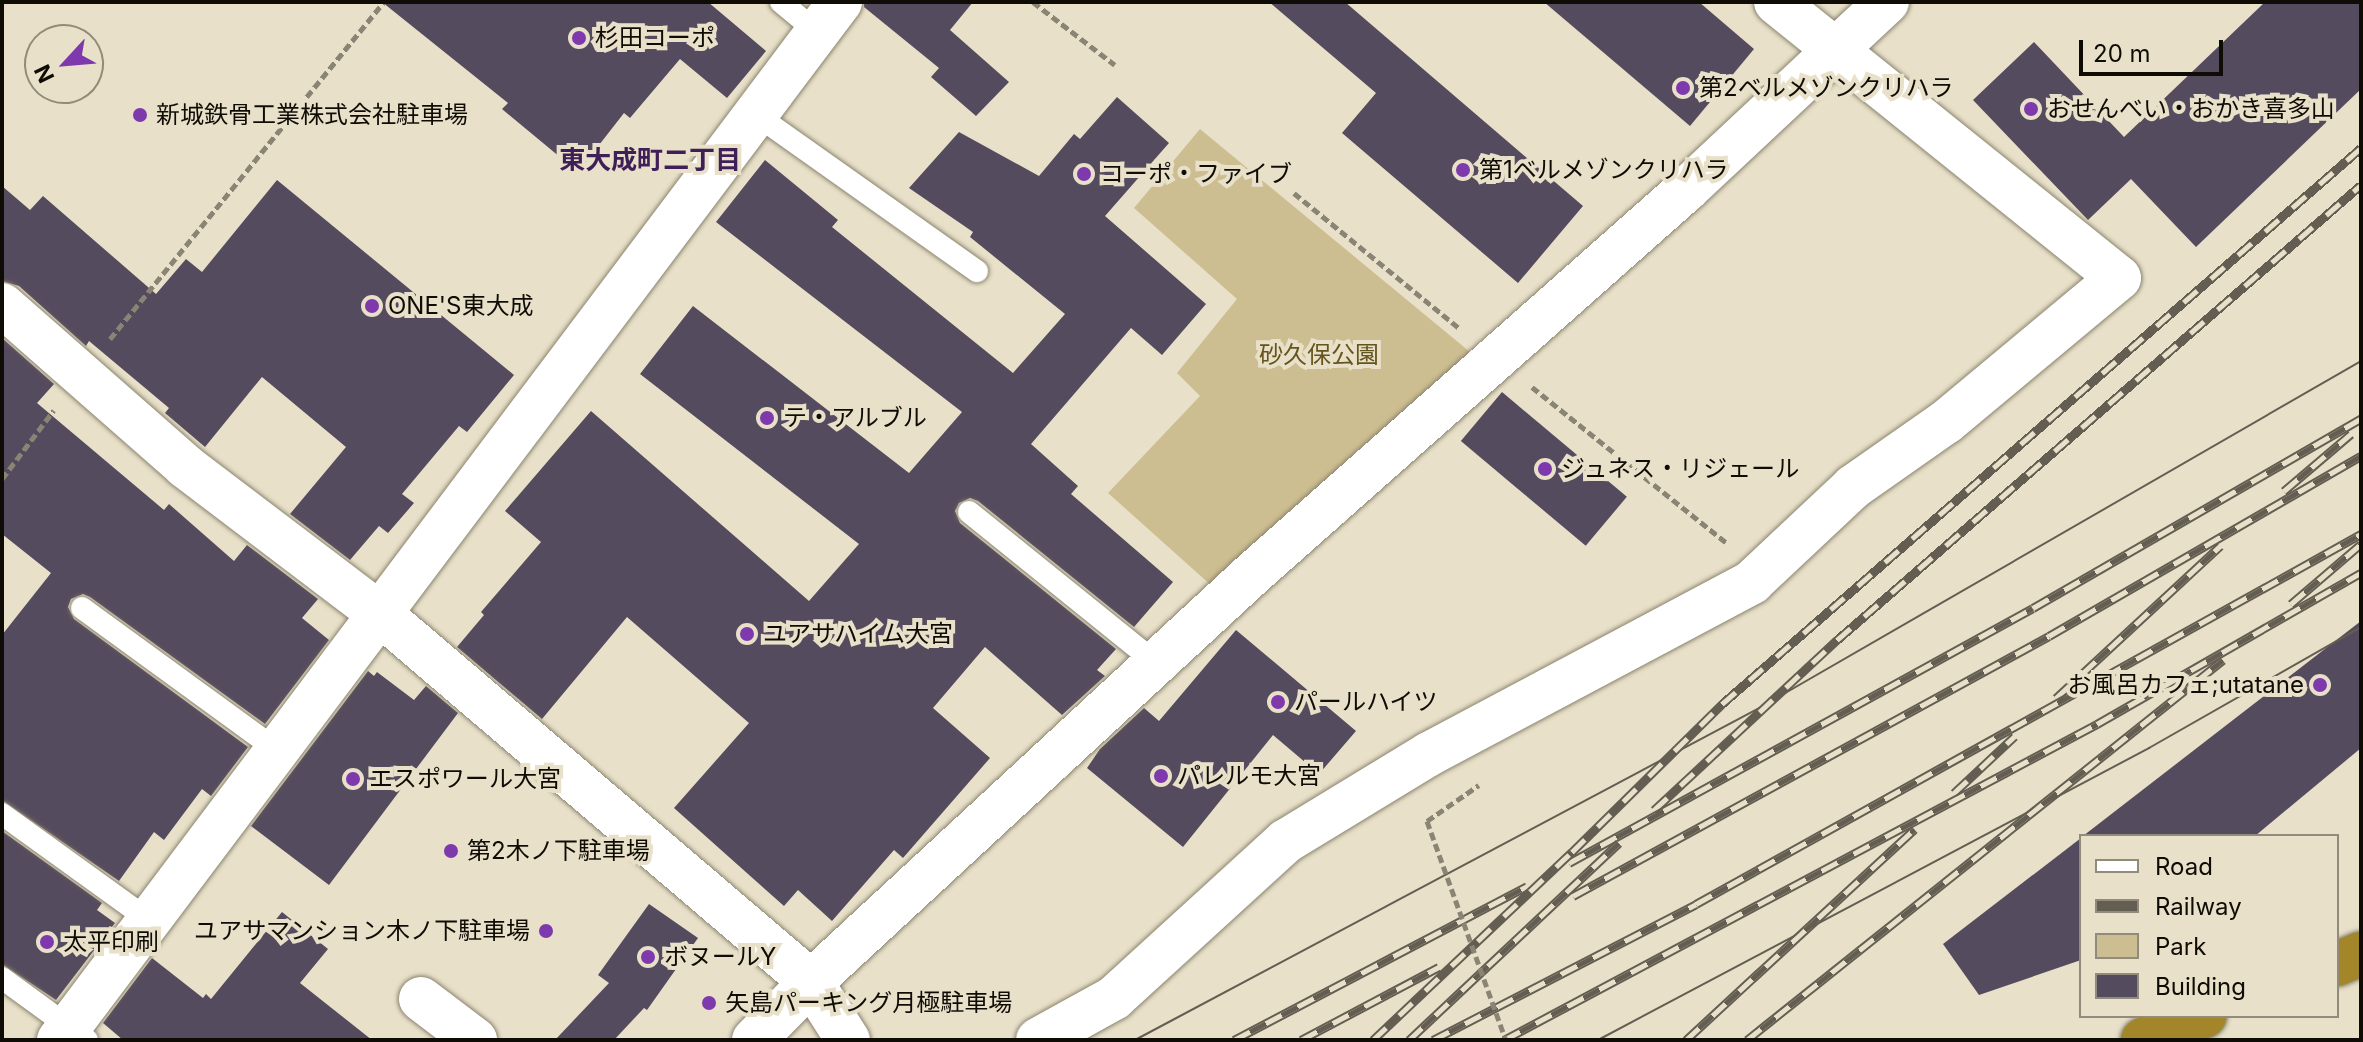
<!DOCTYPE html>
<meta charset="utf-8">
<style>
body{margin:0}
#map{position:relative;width:2363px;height:1042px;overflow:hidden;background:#e8e0c9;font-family:Inter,"Noto Sans JP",sans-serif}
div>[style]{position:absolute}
.green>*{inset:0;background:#cdbe91}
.building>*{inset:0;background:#554b5e;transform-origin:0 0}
.path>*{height:5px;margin-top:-2.5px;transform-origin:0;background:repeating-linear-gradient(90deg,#8a8474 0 8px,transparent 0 12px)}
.roads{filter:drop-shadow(0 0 2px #8a836e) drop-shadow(0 0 2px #8a836e)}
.lane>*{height:22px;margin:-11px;padding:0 11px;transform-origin:11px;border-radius:11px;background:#fff}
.street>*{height:44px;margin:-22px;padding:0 22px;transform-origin:22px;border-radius:22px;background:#fff}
.highway>*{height:44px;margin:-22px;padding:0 22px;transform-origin:22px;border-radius:22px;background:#a28629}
.tram>*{height:2px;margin:-1px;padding:0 1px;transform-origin:1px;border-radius:1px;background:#635e51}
.rail>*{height:9px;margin-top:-4.5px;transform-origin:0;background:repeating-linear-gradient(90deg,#e8e0c9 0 18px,#635e51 0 36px);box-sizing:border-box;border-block:2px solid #635e51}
.path-bridge>*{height:5px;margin-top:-2.5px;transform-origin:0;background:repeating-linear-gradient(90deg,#8a8474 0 8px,transparent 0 12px)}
.dots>*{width:22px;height:22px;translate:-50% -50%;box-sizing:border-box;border:4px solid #e8e0c9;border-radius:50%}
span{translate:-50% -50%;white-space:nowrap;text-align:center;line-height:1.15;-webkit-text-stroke:8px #e8e0c9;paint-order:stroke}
.poi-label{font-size:24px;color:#0f0c05}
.left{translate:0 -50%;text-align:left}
.right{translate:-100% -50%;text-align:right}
.park-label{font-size:24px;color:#65541c}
.neighbourhood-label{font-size:26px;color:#3f1f57;font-weight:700}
.frame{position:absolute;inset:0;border:4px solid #0f0c05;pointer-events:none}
.legend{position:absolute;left:2079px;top:834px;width:260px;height:184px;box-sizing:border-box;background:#e8e0c9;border:2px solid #918b7b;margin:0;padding:10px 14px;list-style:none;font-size:24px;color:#0f0c05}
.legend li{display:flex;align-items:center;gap:16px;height:40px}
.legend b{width:40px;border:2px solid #918b7b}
.north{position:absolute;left:24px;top:24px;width:80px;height:80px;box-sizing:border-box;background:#e8e0c9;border:2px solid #918b7b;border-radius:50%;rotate:244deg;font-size:22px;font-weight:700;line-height:32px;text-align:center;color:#0f0c05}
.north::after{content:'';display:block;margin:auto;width:28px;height:36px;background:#7e39ad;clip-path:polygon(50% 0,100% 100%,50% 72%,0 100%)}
.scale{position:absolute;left:2079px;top:40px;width:144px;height:36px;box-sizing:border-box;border:4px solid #0f0c05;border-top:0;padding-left:10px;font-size:24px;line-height:28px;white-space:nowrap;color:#0f0c05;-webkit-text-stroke:6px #e8e0c9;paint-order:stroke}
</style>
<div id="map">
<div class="green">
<div style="clip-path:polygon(1200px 129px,1470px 352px,1213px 587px,1108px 493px,1200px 396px,1177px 373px,1237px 299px,1134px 208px)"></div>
</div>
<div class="building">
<div style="clip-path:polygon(382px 2px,708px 2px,766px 51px,727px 98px,680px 59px,630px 118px,624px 113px,578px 172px,502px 109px,508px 103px)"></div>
<div style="clip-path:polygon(864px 2px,973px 2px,950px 30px,1009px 82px,976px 116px,931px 77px,939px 68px,864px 7px)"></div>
<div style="clip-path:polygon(1269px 2px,1345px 2px,1583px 206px,1518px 283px,1342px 133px,1376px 93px)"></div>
<div style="clip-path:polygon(1544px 2px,1699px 2px,1754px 49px,1690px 126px)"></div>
<div style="clip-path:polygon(2265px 2px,2361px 2px,2361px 89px,2196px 247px,2131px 179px,2088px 220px,1973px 100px,2034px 42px,2124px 137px)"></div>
<div style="clip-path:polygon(1117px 97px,1169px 143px,1105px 216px,1206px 304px,1162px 355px,1131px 328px,1031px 444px,1078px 486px,1071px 494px,1173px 582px,1134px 627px,978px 501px,970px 498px,959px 503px,955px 511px,960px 523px,1116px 649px,1097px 670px,1105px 676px,1062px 715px,985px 647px,933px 708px,990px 758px,903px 858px,894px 850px,832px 921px,798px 890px,784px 906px,674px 808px,749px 723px,627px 617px,542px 719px,457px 647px,484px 615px,481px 612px,541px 542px,505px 511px,591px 411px,809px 601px,859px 544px,640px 374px,693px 306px,909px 473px,962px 412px,716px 222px,765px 160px,838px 220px,832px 227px,1013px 373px,1065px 314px,970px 237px,973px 232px,909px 188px,959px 132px,1039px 176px,1074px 134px,1080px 139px)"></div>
<div style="clip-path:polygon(277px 180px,514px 375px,467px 432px,459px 426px,402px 494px,414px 503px,388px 533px,379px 526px,350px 560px,290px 514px,346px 447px,262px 377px,205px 447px,165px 413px,169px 408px,89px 341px,86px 346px,19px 286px,2px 281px,2px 186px,30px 210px,43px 196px,156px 294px,186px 259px,202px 272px)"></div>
<div style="clip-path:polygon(2px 338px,54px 384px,37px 403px,164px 510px,169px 504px,234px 561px,247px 545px,318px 599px,302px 618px,329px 640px,265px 724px,90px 597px,83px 594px,71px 599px,68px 607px,74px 619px,248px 747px,211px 796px,202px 789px,164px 840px,154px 832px,119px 881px,2px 800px,2px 635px,51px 573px,2px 534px)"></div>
<div style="left:1502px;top:392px;width:163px;height:64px;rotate:40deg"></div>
<div style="clip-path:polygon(2361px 621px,2361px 748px,2255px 836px,2083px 836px)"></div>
<div style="clip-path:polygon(1236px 630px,1356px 731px,1319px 774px,1273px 735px,1183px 847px,1087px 768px,1100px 749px,1144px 708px,1159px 721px)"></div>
<div style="clip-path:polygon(368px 671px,374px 676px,377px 672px,414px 700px,426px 686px,458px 713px,329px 885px,251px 826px)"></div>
<div style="clip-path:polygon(2px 831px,102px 903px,97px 910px,115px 923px,56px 1000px,2px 964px)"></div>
<div style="clip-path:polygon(2081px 838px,2081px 960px,1979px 995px,1943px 944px)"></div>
<div style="clip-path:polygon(649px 904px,698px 938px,647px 1010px,644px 1008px,614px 1040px,555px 1040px,609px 983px,598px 975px)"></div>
<div style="clip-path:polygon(282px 912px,328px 949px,300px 983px,372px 1040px,123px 1040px,103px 1023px,152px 958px,203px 998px,206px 994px,211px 999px)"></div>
</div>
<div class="path">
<div style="left:1033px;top:2px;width:103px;rotate:37.5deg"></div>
<div style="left:1294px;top:193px;width:213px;rotate:39.3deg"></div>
<div style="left:110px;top:339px;width:434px;rotate:-50.9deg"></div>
<div style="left:1532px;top:387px;width:250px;rotate:38.7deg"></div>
<div style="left:2px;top:479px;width:86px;rotate:-53deg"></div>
<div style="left:1427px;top:821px;width:63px;rotate:-34.7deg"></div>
</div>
<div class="roads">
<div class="lane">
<div style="left:781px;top:2px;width:47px;rotate:39.8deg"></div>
<div style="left:755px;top:114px;width:272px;rotate:35.3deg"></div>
<div style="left:969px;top:512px;width:240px;rotate:38.9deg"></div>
<div style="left:82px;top:608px;width:241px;rotate:36.1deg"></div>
<div style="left:2px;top:814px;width:181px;rotate:35.8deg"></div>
<div style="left:2px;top:978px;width:105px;rotate:36.1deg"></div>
</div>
<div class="street">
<div style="left:2px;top:305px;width:244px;rotate:41.3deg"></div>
<div style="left:185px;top:466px;width:243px;rotate:37.2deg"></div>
<div style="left:379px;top:613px;width:568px;rotate:40.5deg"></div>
<div style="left:811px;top:982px;width:69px;rotate:57.5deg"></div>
<div style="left:421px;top:999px;width:68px;rotate:37.2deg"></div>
<div style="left:59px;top:1040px;width:1299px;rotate:-53.04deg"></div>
<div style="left:754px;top:1040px;width:81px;rotate:-45.5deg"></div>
<div style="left:811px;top:982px;width:598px;rotate:-42.76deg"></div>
<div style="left:1250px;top:576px;width:584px;rotate:-41.53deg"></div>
<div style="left:1687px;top:189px;width:274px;rotate:-43.1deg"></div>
<div style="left:1038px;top:1040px;width:87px;rotate:-28.9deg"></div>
<div style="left:1114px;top:998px;width:233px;rotate:-42.4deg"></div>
<div style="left:1286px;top:841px;width:167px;rotate:-31.3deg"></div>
<div style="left:1429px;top:754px;width:366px;rotate:-28deg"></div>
<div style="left:1752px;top:582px;width:139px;rotate:-43.2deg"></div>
<div style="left:1853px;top:487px;width:113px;rotate:-35deg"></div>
<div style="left:1946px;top:422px;width:225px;rotate:-39.8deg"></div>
<div style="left:2119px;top:278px;width:440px;rotate:-141.2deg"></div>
</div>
<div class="highway">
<div style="left:2337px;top:964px;width:26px;rotate:-23deg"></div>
<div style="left:2143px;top:1040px;width:66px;rotate:-21.5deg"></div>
</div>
</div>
<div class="tram">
<div style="left:1135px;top:1040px;width:709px;rotate:-28.01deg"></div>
<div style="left:1761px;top:707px;width:693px;rotate:-29.97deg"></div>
<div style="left:1598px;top:1040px;width:624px;rotate:-27.92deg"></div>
<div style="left:2149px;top:748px;width:244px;rotate:-29.7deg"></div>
</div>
<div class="rail">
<div style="left:2284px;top:491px;width:88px;rotate:-40.4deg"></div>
<div style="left:2291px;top:604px;width:92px;rotate:-40.6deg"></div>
<div style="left:2056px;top:698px;width:224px;rotate:-42.8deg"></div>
<div style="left:1954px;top:793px;width:83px;rotate:-43.1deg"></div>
<div style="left:1654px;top:810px;width:250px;rotate:-42.9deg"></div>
<div style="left:1837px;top:640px;width:694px;rotate:-40.97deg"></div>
<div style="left:1569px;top:863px;width:529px;rotate:-28.79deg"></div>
<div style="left:2033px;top:608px;width:379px;rotate:-30deg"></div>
<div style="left:1573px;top:896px;width:542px;rotate:-28.64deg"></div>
<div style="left:2049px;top:636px;width:360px;rotate:-30deg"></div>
<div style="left:1234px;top:1040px;width:331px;rotate:-27.7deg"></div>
<div style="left:1301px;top:1040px;width:156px;rotate:-27.9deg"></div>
<div style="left:1373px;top:1040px;width:274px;rotate:-43.4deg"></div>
<div style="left:1572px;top:852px;width:211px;rotate:-44.6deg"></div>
<div style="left:1722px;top:704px;width:847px;rotate:-41.03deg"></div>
<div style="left:1409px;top:1040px;width:288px;rotate:-43.2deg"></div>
<div style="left:1433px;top:1040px;width:296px;rotate:-27.3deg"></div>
<div style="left:1696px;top:904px;width:761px;rotate:-29.09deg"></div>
<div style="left:1504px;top:1040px;width:672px;rotate:-28.05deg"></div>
<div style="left:2097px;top:724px;width:304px;rotate:-29.8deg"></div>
<div style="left:1686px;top:1040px;width:311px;rotate:-42.7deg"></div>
<div style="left:1747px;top:1040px;width:609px;rotate:-38.6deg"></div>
</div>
<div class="path-bridge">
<div style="left:1427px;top:821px;width:233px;rotate:70.2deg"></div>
</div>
<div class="dots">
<div style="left:579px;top:38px;background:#7e39ad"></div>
<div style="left:1683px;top:88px;background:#7e39ad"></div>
<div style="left:2031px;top:109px;background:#7e39ad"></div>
<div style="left:140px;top:115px;background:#7e39ad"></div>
<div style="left:1463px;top:170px;background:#7e39ad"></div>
<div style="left:1084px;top:174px;background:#7e39ad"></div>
<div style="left:372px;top:306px;background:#7e39ad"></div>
<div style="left:767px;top:418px;background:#7e39ad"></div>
<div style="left:1545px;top:469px;background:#7e39ad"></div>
<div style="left:747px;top:634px;background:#7e39ad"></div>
<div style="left:2320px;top:685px;background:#7e39ad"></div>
<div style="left:1278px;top:702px;background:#7e39ad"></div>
<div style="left:1161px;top:776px;background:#7e39ad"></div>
<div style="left:353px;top:779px;background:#7e39ad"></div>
<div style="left:451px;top:851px;background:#7e39ad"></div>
<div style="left:546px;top:931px;background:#7e39ad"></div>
<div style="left:47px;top:942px;background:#7e39ad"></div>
<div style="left:648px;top:957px;background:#7e39ad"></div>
<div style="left:709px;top:1003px;background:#7e39ad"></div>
</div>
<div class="poi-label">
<span class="left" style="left:595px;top:38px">杉田コーポ</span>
<span class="left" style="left:1699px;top:88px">第2ベルメゾンクリハラ</span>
<span class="left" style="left:2047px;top:109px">おせんべい・おかき喜多山</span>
<span class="left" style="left:156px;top:115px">新城鉄骨工業株式会社駐車場</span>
<span class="left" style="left:1479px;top:170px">第1ベルメゾンクリハラ</span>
<span class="left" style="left:1100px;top:174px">コーポ・ファイブ</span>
<span class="left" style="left:388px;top:306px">ONE'S東大成</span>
<span class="left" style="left:783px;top:418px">テ・アルブル</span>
<span class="left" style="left:1561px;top:469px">ジュネス・リジェール</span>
<span class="left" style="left:763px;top:634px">ユアサハイム大宮</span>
<span class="right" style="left:2304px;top:685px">お風呂カフェ;utatane</span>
<span class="left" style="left:1294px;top:702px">パールハイツ</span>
<span class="left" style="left:1177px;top:776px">パレルモ大宮</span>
<span class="left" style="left:369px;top:779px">エスポワール大宮</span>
<span class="left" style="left:467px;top:851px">第2木ノ下駐車場</span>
<span class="right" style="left:530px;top:931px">ユアサマンション木ノ下駐車場</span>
<span class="left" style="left:63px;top:942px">太平印刷</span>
<span class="left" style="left:664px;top:957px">ボヌールY</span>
<span class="left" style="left:725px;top:1003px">矢島パーキング月極駐車場</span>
</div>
<div class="park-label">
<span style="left:1319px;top:355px">砂久保公園</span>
</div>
<div class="neighbourhood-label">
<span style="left:650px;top:160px">東大成町二丁目</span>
</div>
<div class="frame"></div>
<ul class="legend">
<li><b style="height:10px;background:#fff"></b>Road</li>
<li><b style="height:10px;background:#635e51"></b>Railway</li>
<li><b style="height:22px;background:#cdbe91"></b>Park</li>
<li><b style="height:22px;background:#554b5e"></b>Building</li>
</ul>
<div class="north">N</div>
<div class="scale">20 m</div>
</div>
